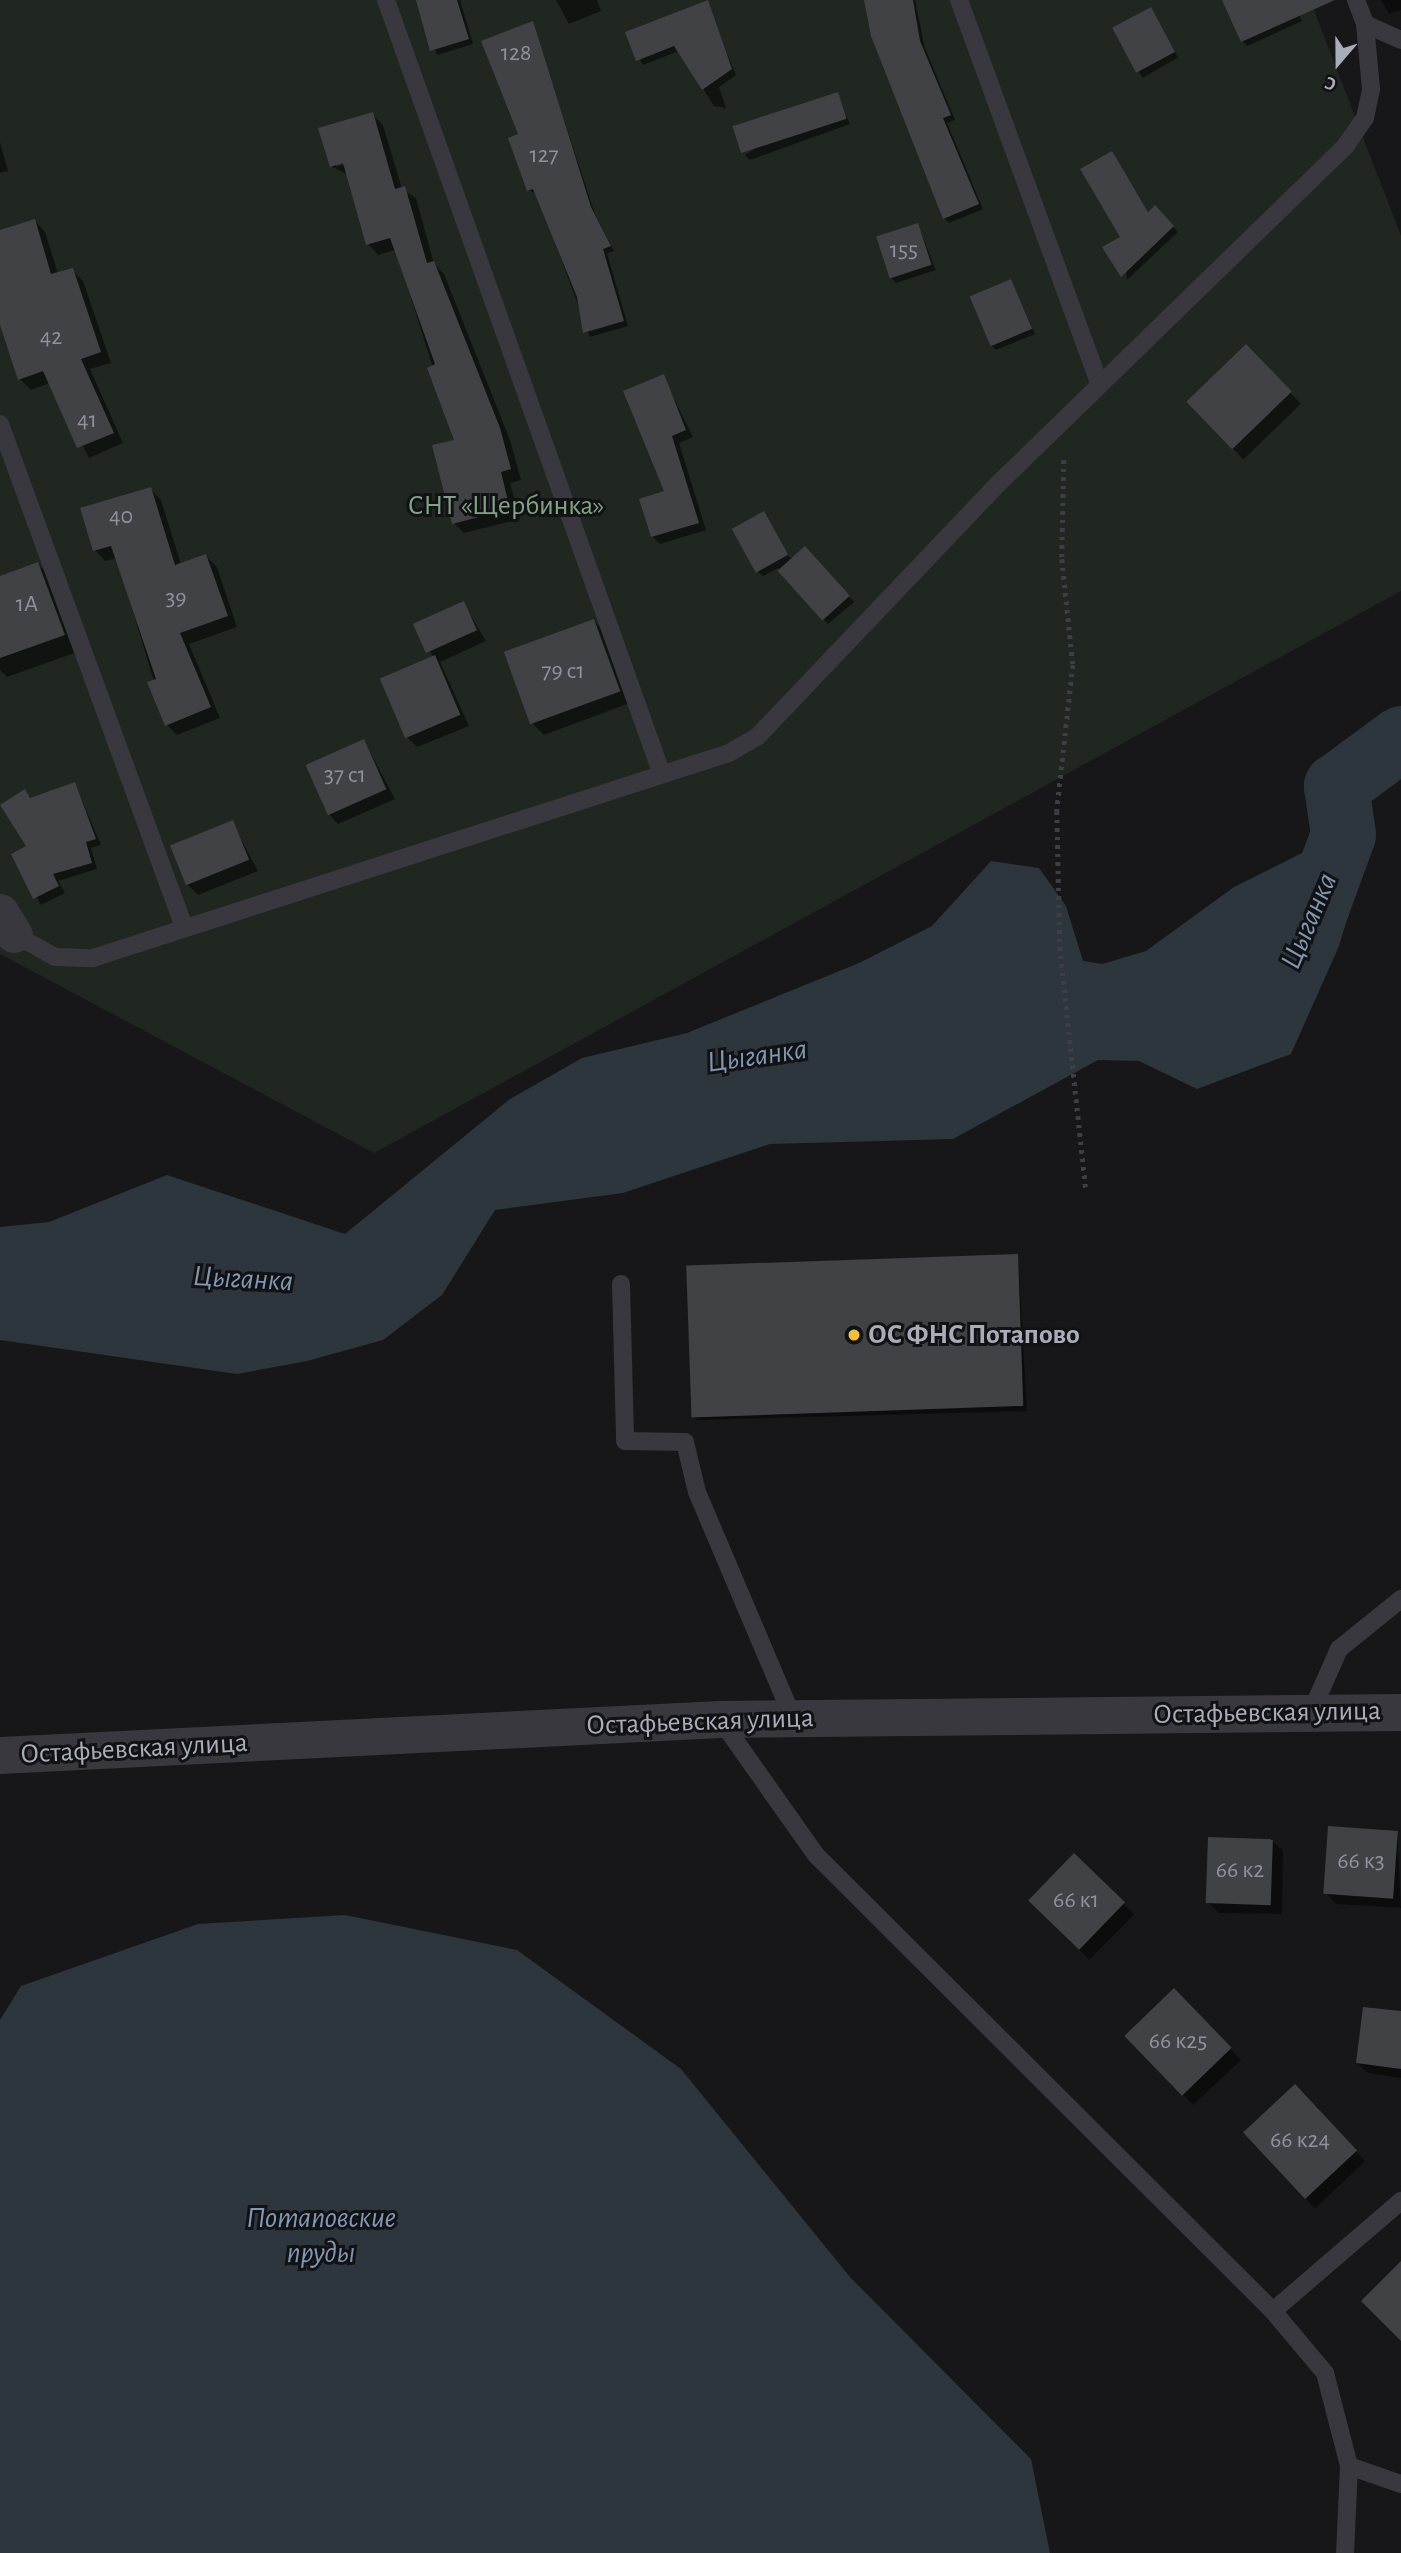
<!DOCTYPE html>
<meta charset="utf-8">
<style>
body{margin:0}
#map{position:relative;width:1401px;height:2553px;overflow:hidden;background:#171719;font-family:"Alegreya Sans",sans-serif}
div>[style]{position:absolute}
.green>*{inset:0;background:#1f2720}
.water>*{inset:0;background:#2d353d}
.shadow>*{inset:0;background:#0007;transform-origin:0 0}
.river>*{height:65px;margin:-32.5px;padding:0 32.5px;transform-origin:32.5px;border-radius:32.5px;background:#2d353d}
.building>*{inset:0;background:#414246;transform-origin:0 0}
.path>*{height:4.5px;margin-top:-2.25px;transform-origin:0;background:repeating-linear-gradient(90deg,#3e3f45 0 3.5px,transparent 0 8.5px)}
.service>*{height:18px;margin:-9px;padding:0 9px;transform-origin:9px;border-radius:9px;background:#38383e}
.minor>*{height:37px;margin:-18.5px;padding:0 18.5px;transform-origin:18.5px;border-radius:18.5px;background:#38383e}
.dots>*{width:19px;height:19px;translate:-50% -50%;box-sizing:border-box;border:4px solid #121214;border-radius:50%}
span{translate:-50% -50%;white-space:nowrap;text-align:center;line-height:1.15;-webkit-text-stroke:6px #121214;paint-order:stroke}
.number-label{font-size:24px;color:#8f929c}
.number-label span{-webkit-text-stroke-width:0}
.park-label{font-size:28px;color:#80a484}
.poi-label{font-size:28px;color:#a9adb9;font-weight:700}
.left{translate:0 -50%;text-align:left}
.street-label{font-size:28px;color:#a9adb9}
.water-label{font-size:30px;color:#8098b4;font-style:italic}
.north{position:absolute;left:1303px;top:28px;width:70px;height:70px;-webkit-text-stroke:5px #121214;paint-order:stroke;rotate:200deg;font-size:19px;font-weight:700;line-height:28px;text-align:center;color:#a9adb9}
.north::after{content:'';display:block;margin:auto;width:24px;height:32px;background:#a9adb9;clip-path:polygon(50% 0,100% 100%,50% 72%,0 100%)}
</style>
<div id="map">
<div class="green">
<div style="clip-path:polygon(0 0,1310px 0,1401px 236px,1401px 591px,374px 1153px,0 954px)"></div>
</div>
<div class="water">
<div style="clip-path:polygon(1306px 851px,1335px 861px,1355px 892px,1339px 946px,1291px 1054px,1197px 1089px,1139px 1061px,1098px 1060px,953px 1139px,770px 1144px,623px 1193px,495px 1210px,442px 1295px,383px 1340px,307px 1361px,237px 1374px,0 1340px,0 1227px,49px 1222px,167px 1175px,345px 1234px,510px 1099px,582px 1058px,687px 1033px,859px 963px,932px 926px,991px 861px,1039px 868px,1066px 906px,1083px 961px,1102px 964px,1146px 951px,1234px 887px)"></div>
<div style="clip-path:polygon(345px 1915px,517px 1950px,681px 2069px,850px 2277px,1031px 2459px,1050px 2553px,0 2553px,0 2020px,21px 1986px,198px 1924px)"></div>
</div>
<div class="shadow">
<div style="clip-path:polygon(417px 0,460px 0,473px 44px,437px 55px)"></div>
<div style="clip-path:polygon(556px 0,597px 0,601px 11px,569px 24px)"></div>
<div style="clip-path:polygon(870px 0,915px 0,925px 48px,955px 120px,947px 123px,983px 209px,949px 223px,944px 218px)"></div>
<div style="clip-path:polygon(1253px 0,1292px 0,1302px 21px,1247px 46px,1242px 41px)"></div>
<div style="clip-path:polygon(1381px 0,1401px 0,1401px 10px,1389px 14px)"></div>
<div style="left:1150px;top:9px;width:56px;height:41px;rotate:60deg"></div>
<div style="clip-path:polygon(532px 23px,595px 214px,614px 251px,607px 253px,628px 326px,590px 337px,537px 194px,528px 190px,521px 135px)"></div>
<div style="clip-path:polygon(627px 33px,723px 44px,736px 75px,719px 87px,726px 108px,714px 106px,679px 51px,643px 65px)"></div>
<div style="clip-path:polygon(837px 94px,850px 124px,750px 160px,745px 155px)"></div>
<div style="clip-path:polygon(evenodd,372px 114px,383px 125px,402px 189px,416px 198px,434px 264px,444px 274px,510px 440px,521px 480px,510px 483px,520px 519px,464px 533px,454px 523px,456px 441px,396px 250px,378px 255px,368px 244px,348px 175px,331px 166px,372px 114px,351px 159px,352px 162px,336px 167px,336px 164px,351px 159px)"></div>
<div style="clip-path:polygon(0 142px,8px 171px,0 173px)"></div>
<div style="clip-path:polygon(1112px 153px,1149px 213px,1155px 208px,1178px 232px,1127px 280px)"></div>
<div style="clip-path:polygon(35px 221px,45px 232px,58px 274px,72px 270px,83px 281px,111px 363px,90px 369px,123px 443px,89px 458px,50px 383px,31px 390px,20px 379px,0 319px,0 232px)"></div>
<div style="clip-path:polygon(918px 225px,936px 270px,896px 283px,891px 278px)"></div>
<div style="clip-path:polygon(1011px 281px,1035px 334px,996px 350px,991px 345px)"></div>
<div style="left:1246px;top:347px;width:79px;height:80px;rotate:46deg"></div>
<div style="clip-path:polygon(663px 377px,693px 437px,679px 443px,706px 530px,660px 544px,652px 536px,666px 493px)"></div>
<div style="clip-path:polygon(150px 489px,161px 500px,181px 564px,206px 556px,217px 567px,237px 627px,189px 644px,220px 718px,177px 735px,167px 725px,117px 558px,105px 561px,95px 550px)"></div>
<div style="clip-path:polygon(763px 514px,790px 558px,810px 553px,854px 602px,828px 624px,778px 568px,763px 576px,758px 572px)"></div>
<div style="clip-path:polygon(38px 564px,54px 580px,80px 651px,7px 677px,0 670px,0 578px)"></div>
<div style="clip-path:polygon(463px 603px,486px 641px,440px 662px,469px 726px,417px 747px,407px 737px,434px 658px,415px 625px)"></div>
<div style="clip-path:polygon(594px 621px,605px 632px,630px 703px,544px 735px,533px 724px)"></div>
<div style="clip-path:polygon(364px 741px,395px 799px,338px 824px,328px 813px)"></div>
<div style="clip-path:polygon(75px 784px,101px 845px,91px 848px,97px 869px,58px 881px,65px 893px,41px 905px,13px 855px,29px 847px,24px 791px,31px 798px)"></div>
<div style="clip-path:polygon(232px 822px,258px 871px,198px 895px,187px 884px)"></div>
<div style="clip-path:polygon(1018px 1256px,1027px 1411px,697px 1420px,692px 1415px)"></div>
<div style="clip-path:polygon(1397px 1832px,1401px 1908px,1336px 1904px,1326px 1893px)"></div>
<div style="clip-path:polygon(1272px 1841px,1283px 1851px,1282px 1914px,1219px 1913px,1208px 1902px)"></div>
<div style="left:1075px;top:1855px;width:84px;height:64px;rotate:45deg"></div>
<div style="clip-path:polygon(1184px 2000px,1241px 2060px,1193px 2105px,1127px 2035px)"></div>
<div style="clip-path:polygon(1401px 2013px,1401px 2078px,1368px 2073px,1357px 2063px)"></div>
<div style="left:1295px;top:2086px;width:103px;height:69px;rotate:47deg"></div>
</div>
<div class="river">
<div style="left:1303px;top:944px;width:117px;rotate:-70deg"></div>
<div style="left:1343px;top:834px;width:49px;rotate:-98.3deg"></div>
<div style="left:1336px;top:786px;width:81px;rotate:-36.4deg"></div>
</div>
<div class="building">
<div style="clip-path:polygon(416px 0,457px 0,469px 39px,430px 51px)"></div>
<div style="clip-path:polygon(708px 0,732px 69px,702px 90px,674px 46px,636px 61px,625px 32px)"></div>
<div style="clip-path:polygon(864px 0,913px 0,920px 41px,951px 115px,943px 118px,979px 204px,943px 219px,871px 36px)"></div>
<div style="clip-path:polygon(1222px 0,1335px 0,1241px 42px)"></div>
<div style="left:1151px;top:7px;width:51px;height:44px;rotate:62deg"></div>
<div style="clip-path:polygon(533px 21px,591px 207px,611px 246px,603px 249px,624px 321px,583px 333px,577px 297px,533px 189px,527px 191px,508px 138px,518px 134px,481px 41px)"></div>
<div style="left:838px;top:92px;width:28px;height:111px;rotate:72deg"></div>
<div style="clip-path:polygon(373px 112px,395px 189px,405px 186px,427px 263px,434px 261px,500px 428px,511px 469px,501px 472px,510px 509px,452px 524px,432px 445px,454px 440px,427px 368px,435px 364px,390px 238px,366px 245px,343px 163px,330px 167px,318px 128px)"></div>
<div style="clip-path:polygon(1112px 151px,1148px 212px,1155px 205px,1174px 226px,1121px 277px,1102px 247px,1120px 237px,1080px 169px)"></div>
<div style="clip-path:polygon(35px 219px,51px 274px,73px 268px,101px 352px,81px 359px,114px 433px,77px 448px,43px 371px,18px 380px,0 325px,0 230px)"></div>
<div style="left:918px;top:223px;width:44px;height:44px;rotate:72deg"></div>
<div style="left:1011px;top:279px;width:54px;height:45px;rotate:67deg"></div>
<div style="left:1246px;top:344px;width:66px;height:83px;rotate:46deg"></div>
<div style="clip-path:polygon(664px 374px,686px 430px,672px 436px,699px 523px,651px 537px,639px 499px,664px 491px,623px 391px)"></div>
<div style="clip-path:polygon(151px 487px,175px 565px,206px 554px,228px 616px,180px 633px,211px 707px,165px 726px,147px 682px,156px 679px,111px 546px,93px 551px,80px 508px)"></div>
<div style="left:764px;top:511px;width:50px;height:37px;rotate:61deg"></div>
<div style="left:805px;top:546px;width:67px;height:37px;rotate:48deg"></div>
<div style="clip-path:polygon(38px 562px,65px 635px,0 658px,0 576px)"></div>
<div style="left:464px;top:601px;width:32px;height:56px;rotate:66deg"></div>
<div style="left:594px;top:619px;width:77px;height:96px;rotate:70deg"></div>
<div style="left:435px;top:655px;width:65px;height:60px;rotate:67deg"></div>
<div style="left:364px;top:739px;width:55px;height:64px;rotate:66deg"></div>
<div style="clip-path:polygon(75px 782px,96px 839px,86px 842px,92px 863px,53px 874px,59px 886px,33px 899px,11px 854px,26px 846px,0 805px,25px 789px,30px 798px)"></div>
<div style="left:233px;top:820px;width:43px;height:68px;rotate:68deg"></div>
<div style="left:1018px;top:1254px;width:152px;height:332px;rotate:88deg"></div>
<div style="left:1328px;top:1826px;width:70px;height:68px;rotate:4deg"></div>
<div style="left:1208px;top:1837px;width:65px;height:66px;rotate:2deg"></div>
<div style="left:1074px;top:1853px;width:71px;height:66px;rotate:44deg"></div>
<div style="left:1174px;top:1988px;width:83px;height:69px;rotate:46deg"></div>
<div style="clip-path:polygon(1363px 2007px,1401px 2011px,1401px 2069px,1356px 2063px)"></div>
<div style="left:1295px;top:2084px;width:91px;height:71px;rotate:47deg"></div>
<div style="clip-path:polygon(1401px 2261px,1401px 2341px,1361px 2301px)"></div>
</div>
<div class="path">
<div style="left:1064px;top:460px;width:99px;rotate:91.2deg"></div>
<div style="left:1062px;top:559px;width:107px;rotate:84.1deg"></div>
<div style="left:1073px;top:665px;width:147px;rotate:96.3deg"></div>
<div style="left:1057px;top:811px;width:136px;rotate:88.7deg"></div>
<div style="left:1060px;top:947px;width:243px;rotate:83.9deg"></div>
</div>
<div class="service">
<div style="left:386px;top:0;width:820px;rotate:70.39deg"></div>
<div style="left:959px;top:0;width:407px;rotate:69.9deg"></div>
<div style="left:1356px;top:0;width:26px;rotate:69deg"></div>
<div style="left:1365px;top:24px;width:39px;rotate:24deg"></div>
<div style="left:0;top:424px;width:536px;rotate:69.91deg"></div>
<div style="left:14px;top:934px;width:47px;rotate:29.3deg"></div>
<div style="left:55px;top:957px;width:38px;rotate:2deg"></div>
<div style="left:93px;top:958px;width:668px;rotate:-17.87deg"></div>
<div style="left:729px;top:753px;width:32px;rotate:-30deg"></div>
<div style="left:757px;top:737px;width:349px;rotate:-46.4deg"></div>
<div style="left:998px;top:484px;width:486px;rotate:-44.2deg"></div>
<div style="left:1346px;top:145px;width:33px;rotate:-55deg"></div>
<div style="left:1365px;top:118px;width:30px;rotate:-78deg"></div>
<div style="left:1371px;top:89px;width:65px;rotate:-95.3deg"></div>
<div style="left:621px;top:1284px;width:157px;rotate:88.5deg"></div>
<div style="left:625px;top:1441px;width:60px;rotate:1deg"></div>
<div style="left:685px;top:1442px;width:51px;rotate:76.5deg"></div>
<div style="left:697px;top:1492px;width:246px;rotate:67deg"></div>
<div style="left:1311px;top:1712px;width:69px;rotate:-66deg"></div>
<div style="left:1339px;top:1649px;width:80px;rotate:-38.9deg"></div>
<div style="left:720px;top:1719px;width:166px;rotate:54.8deg"></div>
<div style="left:816px;top:1855px;width:646px;rotate:44.94deg"></div>
<div style="left:1273px;top:2311px;width:81px;rotate:50deg"></div>
<div style="left:1325px;top:2373px;width:96px;rotate:75.5deg"></div>
<div style="left:1349px;top:2466px;width:87px;rotate:92.6deg"></div>
<div style="left:1273px;top:2311px;width:169px;rotate:-40.7deg"></div>
<div style="left:1349px;top:2466px;width:55px;rotate:19.1deg"></div>
</div>
<div class="minor">
<div style="left:0;top:912px;width:26px;rotate:58deg"></div>
<div style="left:0;top:1755px;width:721px;rotate:-2.86deg"></div>
<div style="left:720px;top:1719px;width:681px;rotate:-0.59deg"></div>
</div>
<div class="dots">
<div style="left:854px;top:1335px;background:#f2c035"></div>
</div>
<div class="number-label">
<span style="left:516px;top:54px">128</span>
<span style="left:544px;top:156px">127</span>
<span style="left:904px;top:251px">155</span>
<span style="left:51px;top:338px">42</span>
<span style="left:87px;top:421px">41</span>
<span style="left:121px;top:517px">40</span>
<span style="left:176px;top:599px">39</span>
<span style="left:27px;top:605px">1А</span>
<span style="left:563px;top:672px">79 с1</span>
<span style="left:345px;top:776px">37 с1</span>
<span style="left:1361px;top:1862px">66 к3</span>
<span style="left:1240px;top:1871px">66 к2</span>
<span style="left:1076px;top:1901px">66 к1</span>
<span style="left:1178px;top:2042px">66 к25</span>
<span style="left:1300px;top:2141px">66 к24</span>
</div>
<div class="park-label">
<span style="left:506px;top:506px">СНТ «Щербинка»</span>
</div>
<div class="poi-label">
<span class="left" style="left:868px;top:1335px">ОС ФНС Потапово</span>
</div>
<div class="street-label">
<span style="left:1267px;top:1713px;rotate:-1deg">Остафьевская улица</span>
<span style="left:700px;top:1722px;rotate:-2deg">Остафьевская улица</span>
<span style="left:134px;top:1749px;rotate:-3deg">Остафьевская улица</span>
</div>
<div class="water-label">
<span style="left:1309px;top:921px;rotate:-67deg">Цыганка</span>
<span style="left:757px;top:1056px;rotate:-8deg">Цыганка</span>
<span style="left:243px;top:1279px;rotate:3deg">Цыганка</span>
<span style="left:321px;top:2235px">Потаповские<br>пруды</span>
</div>
<div class="north">С</div>
</div>
